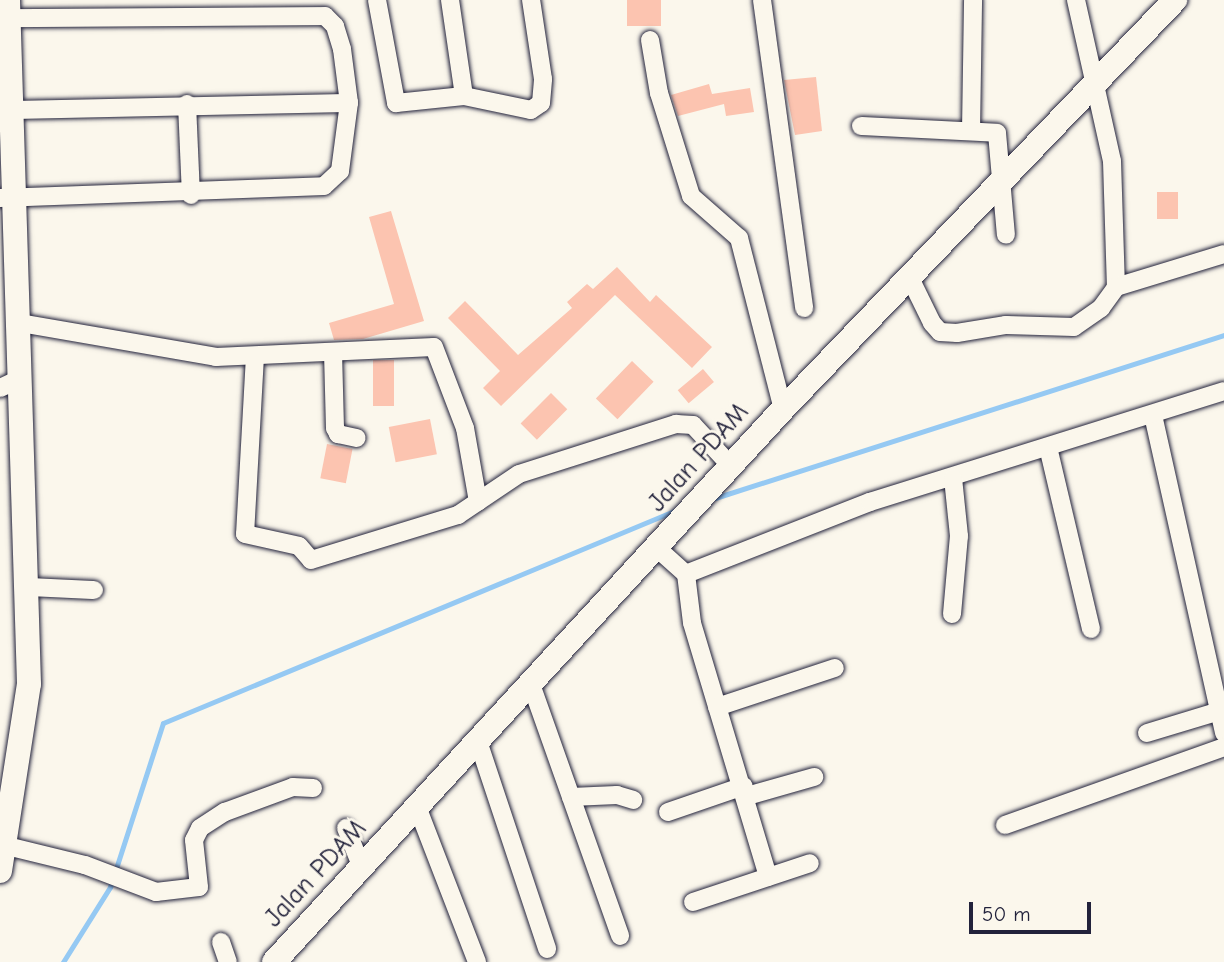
<!DOCTYPE html>
<style>
body{margin:0}
#map{position:relative;width:1224px;height:962px;overflow:hidden;background:#fbf7ec;font-family:"Comic Neue",sans-serif}
div>[style]{position:absolute}
.stream>*{height:5px;margin:-2.5px;padding:0 2.5px;transform-origin:2.5px;border-radius:2.5px;background:#95c9f3}
.building>*{inset:0;background:#fcc4b0;transform-origin:0 0}
.roads{filter:drop-shadow(0 0 2px #22223b) drop-shadow(0 0 2px #22223b)}
.street>*{height:18px;margin:-9px;padding:0 9px;transform-origin:9px;border-radius:9px;background:#fbf7ec}
.secondary>*{height:24px;margin:-12px;padding:0 12px;transform-origin:12px;border-radius:12px;background:#fbf7ec}
span{translate:-50% -50%;white-space:nowrap;text-align:center;line-height:1.15;-webkit-text-stroke:6px #fbf7ec;paint-order:stroke}
.street-label{font-size:26px;color:#22223b}
.scale{position:absolute;left:969px;top:902px;width:122px;height:32px;box-sizing:border-box;border:4px solid #22223b;border-top:0;padding-left:9px;font-size:21px;line-height:24px;white-space:nowrap;color:#22223b;-webkit-text-stroke:5px #fbf7ec;paint-order:stroke}
</style>
<div id="map">
<div class="stream">
<div style="left:715px;top:498px;width:534px;rotate:-17.76deg"></div>
<div style="left:63px;top:962px;width:89px;rotate:-57.9deg"></div>
<div style="left:110px;top:887px;width:172px;rotate:-72.1deg"></div>
<div style="left:163px;top:723px;width:559px;rotate:-22.53deg"></div>
</div>
<div class="building">
<div style="left:627px;top:0;width:34px;height:26px"></div>
<div style="clip-path:polygon(816px 77px,822px 131px,795px 135px,784px 80px)"></div>
<div style="clip-path:polygon(709px 84px,712px 94px,750px 88px,754px 112px,726px 116px,724px 104px,678px 116px,671px 95px)"></div>
<div style="left:1157px;top:192px;width:21px;height:27px"></div>
<div style="clip-path:polygon(391px 211px,424px 321px,363px 339px,334px 340px,329px 323px,394px 304px,369px 217px)"></div>
<div style="clip-path:polygon(617px 267px,650px 302px,656px 295px,712px 347px,692px 368px,615px 295px,501px 406px,483px 388px,500px 371px,448px 318px,465px 301px,518px 355px,572px 308px,567px 302px,587px 284px,593px 289px)"></div>
<div style="left:394px;top:360px;width:46px;height:21px;rotate:90deg"></div>
<div style="left:632px;top:361px;width:30px;height:52px;rotate:44deg"></div>
<div style="left:703px;top:369px;width:17px;height:33px;rotate:50deg"></div>
<div style="left:551px;top:393px;width:23px;height:43px;rotate:45deg"></div>
<div style="left:430px;top:419px;width:36px;height:42px;rotate:79deg"></div>
<div style="left:327px;top:444px;width:26px;height:35px;rotate:11deg"></div>
</div>
<div class="roads">
<div class="street">
<div style="left:377px;top:0;width:105px;rotate:79.5deg"></div>
<div style="left:396px;top:103px;width:68px;rotate:-5.9deg"></div>
<div style="left:464px;top:96px;width:68px;rotate:11.8deg"></div>
<div style="left:531px;top:110px;width:12px;rotate:-35deg"></div>
<div style="left:541px;top:103px;width:24px;rotate:-85deg"></div>
<div style="left:543px;top:79px;width:80px;rotate:-98.6deg"></div>
<div style="left:450px;top:0;width:97px;rotate:81.7deg"></div>
<div style="left:762px;top:0;width:311px;rotate:82.2deg"></div>
<div style="left:1076px;top:0;width:165px;rotate:77.4deg"></div>
<div style="left:1112px;top:161px;width:126px;rotate:88.2deg"></div>
<div style="left:1116px;top:287px;width:113px;rotate:-17deg"></div>
<div style="left:650px;top:40px;width:54px;rotate:80.4deg"></div>
<div style="left:659px;top:93px;width:108px;rotate:72.7deg"></div>
<div style="left:691px;top:196px;width:64px;rotate:41.2deg"></div>
<div style="left:739px;top:238px;width:177px;rotate:75.6deg"></div>
<div style="left:187px;top:104px;width:91px;rotate:87.5deg"></div>
<div style="left:11px;top:110px;width:338px;rotate:-1.2deg"></div>
<div style="left:861px;top:126px;width:136px;rotate:2.9deg"></div>
<div style="left:997px;top:133px;width:102px;rotate:85deg"></div>
<div style="left:971px;top:131px;width:131px;rotate:-89.1deg"></div>
<div style="left:0;top:198px;width:324px;rotate:-2.1deg"></div>
<div style="left:324px;top:186px;width:22px;rotate:-43deg"></div>
<div style="left:340px;top:171px;width:69px;rotate:-82.5deg"></div>
<div style="left:349px;top:103px;width:54px;rotate:-97.4deg"></div>
<div style="left:342px;top:49px;width:24px;rotate:-107deg"></div>
<div style="left:335px;top:26px;width:14px;rotate:-135deg"></div>
<div style="left:325px;top:16px;width:316px;rotate:179.6deg"></div>
<div style="left:910px;top:278px;width:50px;rotate:63.9deg"></div>
<div style="left:932px;top:323px;width:12px;rotate:48deg"></div>
<div style="left:940px;top:332px;width:17px;rotate:3deg"></div>
<div style="left:957px;top:333px;width:50px;rotate:-9.3deg"></div>
<div style="left:1006px;top:325px;width:68px;rotate:1.7deg"></div>
<div style="left:1074px;top:327px;width:33px;rotate:-35deg"></div>
<div style="left:1101px;top:308px;width:26px;rotate:-54deg"></div>
<div style="left:20px;top:323px;width:199px;rotate:9.8deg"></div>
<div style="left:216px;top:357px;width:218px;rotate:-2.6deg"></div>
<div style="left:434px;top:347px;width:87px;rotate:69.1deg"></div>
<div style="left:465px;top:428px;width:75px;rotate:80deg"></div>
<div style="left:333px;top:352px;width:76px;rotate:88.5deg"></div>
<div style="left:335px;top:428px;width:7px;rotate:63deg"></div>
<div style="left:338px;top:434px;width:19px;rotate:12deg"></div>
<div style="left:255px;top:356px;width:178px;rotate:93.2deg"></div>
<div style="left:245px;top:534px;width:55px;rotate:12.5deg"></div>
<div style="left:299px;top:546px;width:18px;rotate:49deg"></div>
<div style="left:311px;top:560px;width:154px;rotate:-17deg"></div>
<div style="left:458px;top:515px;width:73px;rotate:-33.9deg"></div>
<div style="left:519px;top:474px;width:165px;rotate:-17.7deg"></div>
<div style="left:676px;top:424px;width:17px;rotate:3deg"></div>
<div style="left:693px;top:425px;width:57px;rotate:47.1deg"></div>
<div style="left:0;top:388px;width:23px;rotate:-25deg"></div>
<div style="left:1153px;top:415px;width:326px;rotate:77.4deg"></div>
<div style="left:1048px;top:447px;width:187px;rotate:76.7deg"></div>
<div style="left:658px;top:549px;width:38px;rotate:42deg"></div>
<div style="left:686px;top:574px;width:198px;rotate:-21.4deg"></div>
<div style="left:870px;top:502px;width:371px;rotate:-17.4deg"></div>
<div style="left:686px;top:574px;width:49px;rotate:83deg"></div>
<div style="left:692px;top:623px;width:265px;rotate:73.3deg"></div>
<div style="left:28px;top:587px;width:66px;rotate:2.6deg"></div>
<div style="left:952px;top:614px;width:78px;rotate:-84.9deg"></div>
<div style="left:959px;top:536px;width:58px;rotate:-95.9deg"></div>
<div style="left:532px;top:687px;width:264px;rotate:70.5deg"></div>
<div style="left:717px;top:707px;width:124px;rotate:-18.3deg"></div>
<div style="left:1147px;top:733px;width:72px;rotate:-16.9deg"></div>
<div style="left:479px;top:744px;width:216px;rotate:71.6deg"></div>
<div style="left:747px;top:796px;width:70px;rotate:-15.8deg"></div>
<div style="left:571px;top:797px;width:46px;rotate:-2.5deg"></div>
<div style="left:617px;top:795px;width:17px;rotate:17deg"></div>
<div style="left:418px;top:809px;width:164px;rotate:68.9deg"></div>
<div style="left:668px;top:812px;width:80px;rotate:-18.9deg"></div>
<div style="left:1005px;top:825px;width:232px;rotate:-19.6deg"></div>
<div style="left:346px;top:828px;width:43px;rotate:68.2deg"></div>
<div style="left:7px;top:846px;width:80px;rotate:13.7deg"></div>
<div style="left:85px;top:865px;width:76px;rotate:20.8deg"></div>
<div style="left:156px;top:892px;width:43px;rotate:-6.6deg"></div>
<div style="left:199px;top:887px;width:47px;rotate:-96.1deg"></div>
<div style="left:194px;top:840px;width:13px;rotate:-63deg"></div>
<div style="left:200px;top:828px;width:30px;rotate:-33deg"></div>
<div style="left:225px;top:812px;width:72px;rotate:-20.2deg"></div>
<div style="left:293px;top:787px;width:20px;rotate:3deg"></div>
<div style="left:693px;top:902px;width:123px;rotate:-18.4deg"></div>
<div style="left:221px;top:942px;width:21px;rotate:71deg"></div>
</div>
<div class="secondary">
<div style="left:0;top:871px;width:189px;rotate:-81.2deg"></div>
<div style="left:29px;top:684px;width:684px;rotate:-91.76deg"></div>
<div style="left:274px;top:962px;width:752px;rotate:-47.37deg"></div>
<div style="left:783px;top:409px;width:567px;rotate:-46.22deg"></div>
</div>
</div>
<div class="street-label">
<span style="left:699px;top:458px;rotate:-48deg">Jalan PDAM</span>
<span style="left:316px;top:874px;rotate:-47deg">Jalan PDAM</span>
</div>
<div class="scale">50 m</div>
</div>
